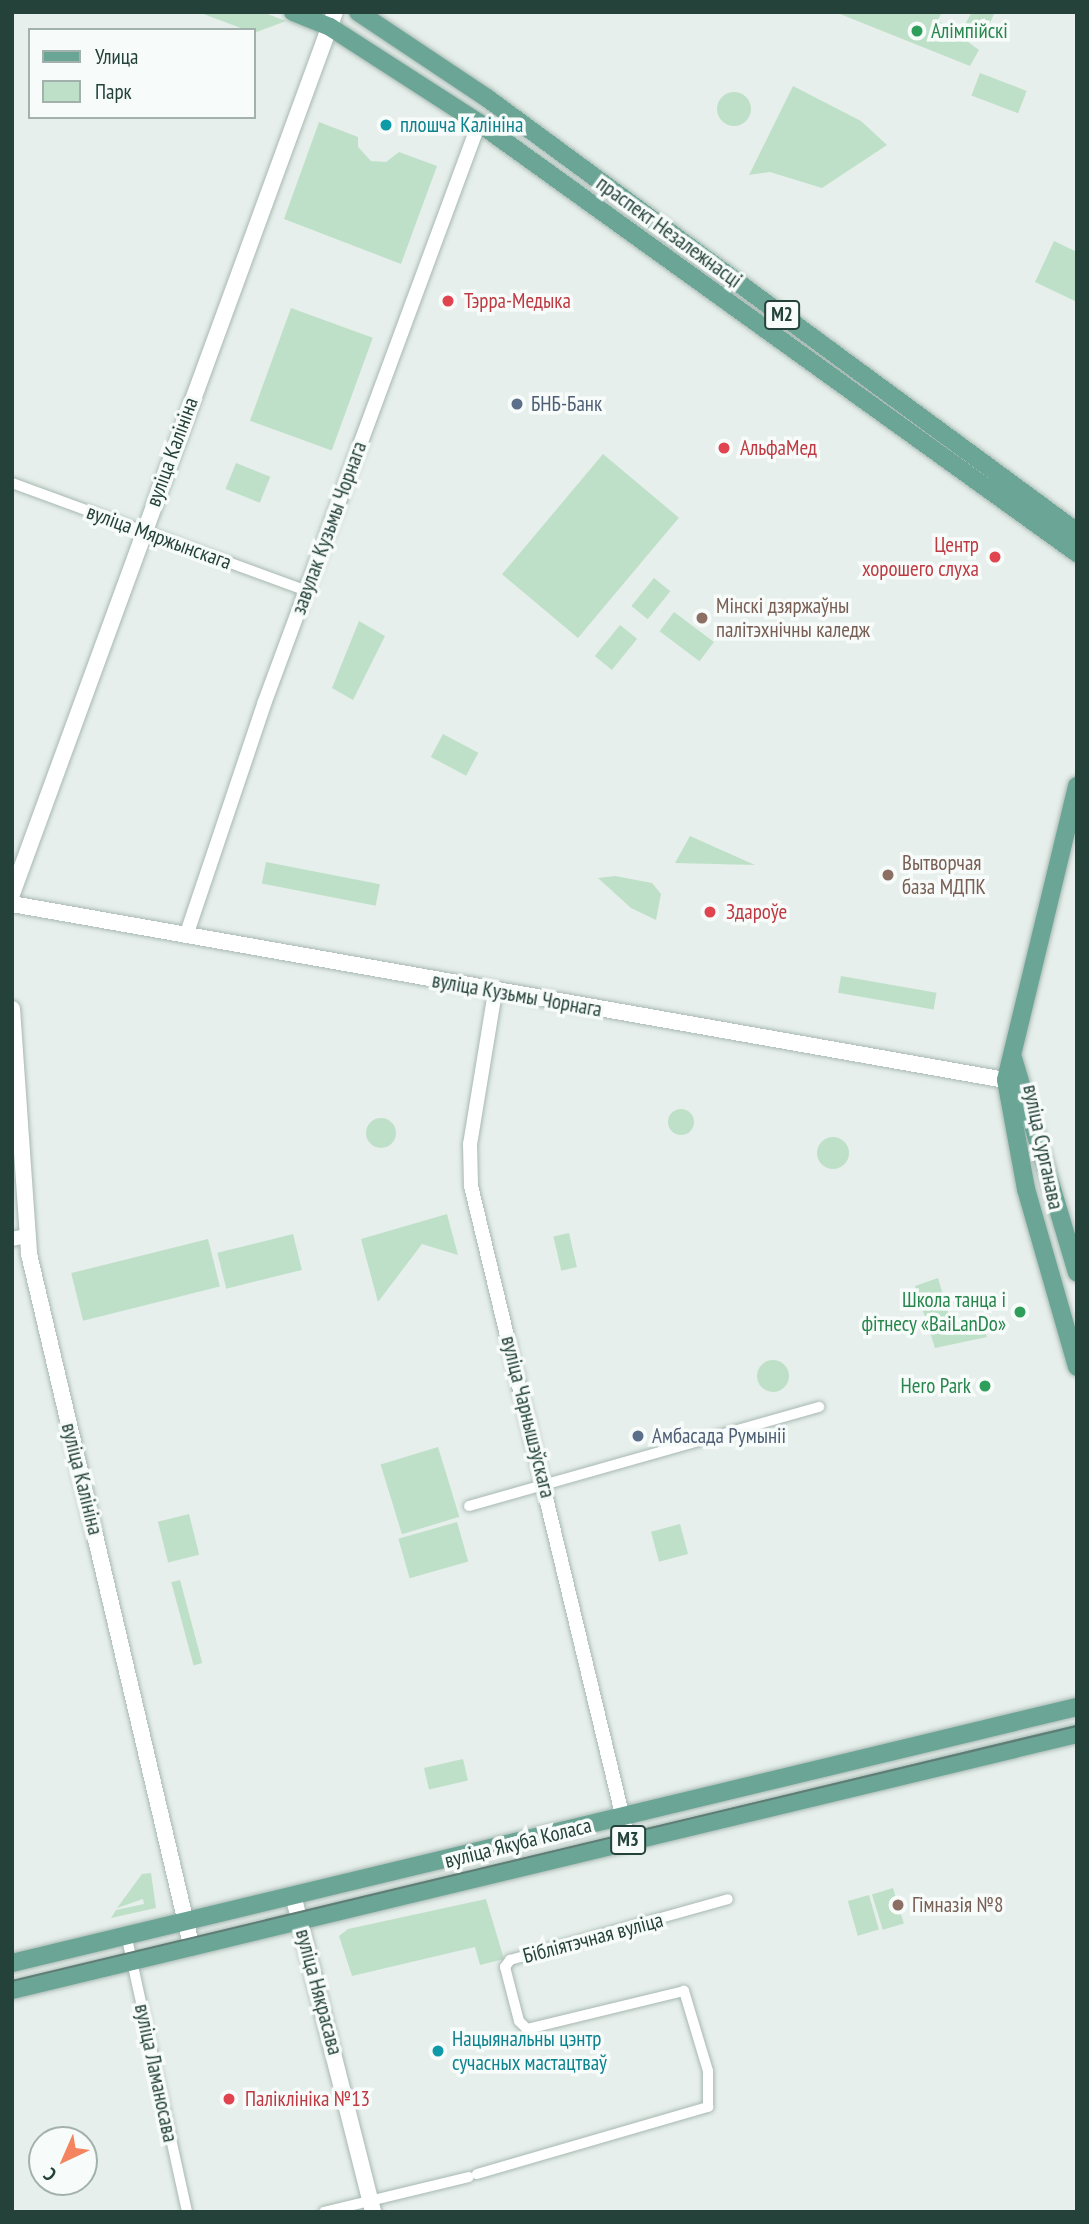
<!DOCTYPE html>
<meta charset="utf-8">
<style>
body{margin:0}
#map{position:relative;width:1089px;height:2224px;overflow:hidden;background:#e6efeb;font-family:"PT Sans Narrow",sans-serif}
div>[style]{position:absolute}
.green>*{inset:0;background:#bfe0c8;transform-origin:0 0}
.round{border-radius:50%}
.roads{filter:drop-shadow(0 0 2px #a8b8b2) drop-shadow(0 0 2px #a8b8b2)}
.minor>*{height:10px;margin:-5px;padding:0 5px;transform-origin:5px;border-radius:5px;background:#fff}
.tertiary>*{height:14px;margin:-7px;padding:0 7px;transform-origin:7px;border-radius:7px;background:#fff}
.secondary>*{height:16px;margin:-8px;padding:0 8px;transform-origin:8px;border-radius:8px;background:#fff}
.primary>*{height:18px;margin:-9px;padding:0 9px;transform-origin:9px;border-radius:9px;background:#6aa596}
.tram>*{height:2px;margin:-1px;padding:0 1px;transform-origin:1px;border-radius:1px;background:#5f7d75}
.dots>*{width:19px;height:19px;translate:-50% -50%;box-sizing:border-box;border:4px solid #f7fbf9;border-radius:50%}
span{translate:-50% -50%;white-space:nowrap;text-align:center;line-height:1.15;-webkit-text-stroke:7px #f7fbf9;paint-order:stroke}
.shield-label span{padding:2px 5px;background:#f7fbf9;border:2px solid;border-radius:5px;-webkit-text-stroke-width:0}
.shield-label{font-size:19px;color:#24423a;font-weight:700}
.leisure-label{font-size:21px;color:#27864d}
.left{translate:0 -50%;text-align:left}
.right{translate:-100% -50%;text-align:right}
.culture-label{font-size:21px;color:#0d838f}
.street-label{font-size:21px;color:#24423a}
.health-label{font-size:21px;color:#be3a42}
.service-label{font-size:21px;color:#4e5e75}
.education-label{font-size:21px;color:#785e54}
.frame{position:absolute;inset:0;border:14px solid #24423a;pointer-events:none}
.legend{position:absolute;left:28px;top:28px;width:228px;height:91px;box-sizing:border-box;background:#f7fbf9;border:2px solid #a3b1ad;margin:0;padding:9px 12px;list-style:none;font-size:21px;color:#24423a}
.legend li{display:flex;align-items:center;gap:14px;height:35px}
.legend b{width:35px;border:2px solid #a3b1ad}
.north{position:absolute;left:28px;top:2126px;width:70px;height:70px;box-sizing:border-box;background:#f7fbf9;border:2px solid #a3b1ad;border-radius:50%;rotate:224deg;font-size:19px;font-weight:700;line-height:28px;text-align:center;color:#24423a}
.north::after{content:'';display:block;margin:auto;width:24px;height:32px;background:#f4845f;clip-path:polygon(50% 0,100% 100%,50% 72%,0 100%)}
</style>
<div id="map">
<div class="green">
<div style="clip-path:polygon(198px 12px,262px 12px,286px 21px,254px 33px)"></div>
<div style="clip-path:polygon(835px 12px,942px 12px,938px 20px,979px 50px,970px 66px)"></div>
<div style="clip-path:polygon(972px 12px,995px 12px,987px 29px,998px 33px,993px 38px,968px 32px,964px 26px)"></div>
<div style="left:980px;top:73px;width:50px;height:24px;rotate:21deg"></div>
<div style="clip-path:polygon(793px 86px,861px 121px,887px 145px,822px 188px,770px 172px,749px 175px)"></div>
<div class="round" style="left:717px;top:92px;width:34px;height:34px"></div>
<div style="clip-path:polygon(319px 122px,358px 137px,358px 147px,371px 161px,386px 162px,399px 152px,437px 166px,401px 264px,284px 219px)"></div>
<div style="clip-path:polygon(1054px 241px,1077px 252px,1077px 302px,1035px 282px)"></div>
<div style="left:291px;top:308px;width:87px;height:120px;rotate:20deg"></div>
<div style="left:603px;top:454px;width:99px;height:157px;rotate:40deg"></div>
<div style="left:236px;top:463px;width:37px;height:28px;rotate:22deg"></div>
<div style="left:654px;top:578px;width:21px;height:36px;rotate:39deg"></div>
<div style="left:674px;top:612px;width:50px;height:24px;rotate:37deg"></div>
<div style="clip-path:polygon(359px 621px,385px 636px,353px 700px,332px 688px)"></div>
<div style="left:620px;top:625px;width:22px;height:40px;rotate:39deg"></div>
<div style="left:443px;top:734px;width:40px;height:26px;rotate:28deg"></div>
<div style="clip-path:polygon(690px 836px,755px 865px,675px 863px)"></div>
<div style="left:266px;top:862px;width:116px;height:22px;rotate:11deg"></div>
<div style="clip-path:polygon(615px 876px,652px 883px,661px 894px,656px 920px,631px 908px,598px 878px)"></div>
<div style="left:841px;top:976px;width:97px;height:17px;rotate:10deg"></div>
<div class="round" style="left:668px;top:1109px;width:26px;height:26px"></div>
<div class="round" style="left:366px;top:1118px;width:30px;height:30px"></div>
<div class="round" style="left:817px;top:1137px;width:32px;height:32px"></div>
<div style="clip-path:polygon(447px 1214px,458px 1255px,422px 1244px,378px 1302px,361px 1239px)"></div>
<div style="left:569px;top:1233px;width:35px;height:16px;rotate:77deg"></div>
<div style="left:293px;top:1234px;width:37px;height:78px;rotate:76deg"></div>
<div style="left:208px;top:1239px;width:49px;height:141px;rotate:76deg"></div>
<div style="clip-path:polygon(938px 1278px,951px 1322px,979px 1315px,987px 1337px,935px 1348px,915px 1286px)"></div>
<div class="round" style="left:757px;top:1360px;width:32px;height:32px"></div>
<div style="left:438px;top:1447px;width:73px;height:60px;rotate:73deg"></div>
<div style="left:189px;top:1514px;width:42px;height:32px;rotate:76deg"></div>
<div style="left:457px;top:1522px;width:41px;height:61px;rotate:74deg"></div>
<div style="left:680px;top:1524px;width:31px;height:30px;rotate:75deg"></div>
<div style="left:180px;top:1580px;width:86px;height:9px;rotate:75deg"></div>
<div style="left:463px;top:1759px;width:22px;height:40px;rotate:77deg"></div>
<div style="clip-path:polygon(151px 1873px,156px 1908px,111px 1918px,116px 1910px,144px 1904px,143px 1899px,117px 1908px,142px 1874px)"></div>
<div style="left:893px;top:1888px;width:37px;height:22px;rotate:73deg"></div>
<div style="left:869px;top:1895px;width:36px;height:22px;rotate:74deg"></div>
<div style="clip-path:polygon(486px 1899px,504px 1959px,480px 1965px,475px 1947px,352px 1976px,339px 1936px,348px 1929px)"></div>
</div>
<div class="roads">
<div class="minor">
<div style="left:12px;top:483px;width:312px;rotate:20.1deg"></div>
<div style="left:469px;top:1506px;width:364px;rotate:-15.8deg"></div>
<div style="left:126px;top:1934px;width:285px;rotate:77.6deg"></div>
<div style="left:477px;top:2174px;width:241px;rotate:-16.2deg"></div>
<div style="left:708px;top:2107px;width:36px;rotate:-90deg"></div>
<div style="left:708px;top:2071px;width:84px;rotate:-106.7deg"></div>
<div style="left:684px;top:1991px;width:162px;rotate:166.4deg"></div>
<div style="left:527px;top:2029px;width:11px;rotate:-135deg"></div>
<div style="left:519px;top:2021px;width:56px;rotate:-104.5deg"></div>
<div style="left:505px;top:1967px;width:9px;rotate:-54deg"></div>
<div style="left:510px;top:1960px;width:226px;rotate:-15.6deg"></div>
<div style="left:324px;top:2212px;width:149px;rotate:-13.6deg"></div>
</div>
<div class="tertiary">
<div style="left:186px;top:936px;width:245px;rotate:-71.4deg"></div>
<div style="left:264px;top:704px;width:620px;rotate:-69.69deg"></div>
<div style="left:495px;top:992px;width:154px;rotate:99.3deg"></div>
<div style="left:470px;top:1144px;width:42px;rotate:88.6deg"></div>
<div style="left:471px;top:1186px;width:672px;rotate:76.48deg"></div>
<div style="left:12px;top:1239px;width:14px;rotate:-12deg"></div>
</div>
<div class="secondary">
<div style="left:12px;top:894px;width:939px;rotate:-69.89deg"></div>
<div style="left:12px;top:904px;width:1020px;rotate:10.05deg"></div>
<div style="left:12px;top:1009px;width:246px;rotate:86deg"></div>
<div style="left:29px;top:1254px;width:709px;rotate:76.79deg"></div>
<div style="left:293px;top:1895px;width:327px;rotate:75.8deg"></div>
</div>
<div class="primary">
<div style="left:293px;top:12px;width:40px;rotate:22deg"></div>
<div style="left:330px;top:27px;width:177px;rotate:32.8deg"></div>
<div style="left:479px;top:123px;width:737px;rotate:35.72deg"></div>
<div style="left:358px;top:12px;width:155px;rotate:33.7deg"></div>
<div style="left:487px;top:98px;width:732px;rotate:36.34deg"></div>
<div style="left:1077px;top:786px;width:302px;rotate:103.6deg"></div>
<div style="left:1006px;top:1080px;width:111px;rotate:79.6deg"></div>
<div style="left:1026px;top:1189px;width:185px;rotate:74deg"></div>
<div style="left:1013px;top:1058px;width:224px;rotate:73.4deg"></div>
<div style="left:12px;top:1963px;width:1095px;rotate:-13.52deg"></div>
<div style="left:12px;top:1990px;width:1095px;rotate:-13.52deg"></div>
</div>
</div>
<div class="tram">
<div style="left:12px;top:1981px;width:1095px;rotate:-13.47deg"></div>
</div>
<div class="dots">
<div style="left:917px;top:31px;background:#2e9e5b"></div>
<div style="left:386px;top:125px;background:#0f9aa8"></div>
<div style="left:448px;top:301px;background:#e0444e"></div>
<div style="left:517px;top:404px;background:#5c6f8a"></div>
<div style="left:724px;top:448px;background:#e0444e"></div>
<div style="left:995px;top:557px;background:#e0444e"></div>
<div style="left:702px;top:618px;background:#8d6e63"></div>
<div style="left:888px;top:875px;background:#8d6e63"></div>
<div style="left:710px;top:912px;background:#e0444e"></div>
<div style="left:1020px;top:1312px;background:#2e9e5b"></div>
<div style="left:985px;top:1386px;background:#2e9e5b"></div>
<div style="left:638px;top:1436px;background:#5c6f8a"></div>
<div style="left:898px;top:1905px;background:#8d6e63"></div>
<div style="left:438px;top:2051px;background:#0f9aa8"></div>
<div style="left:229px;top:2099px;background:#e0444e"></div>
</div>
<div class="shield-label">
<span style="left:782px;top:315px">М2</span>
<span style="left:628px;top:1840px">М3</span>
</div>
<div class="leisure-label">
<span class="left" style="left:931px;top:31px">Алімпійскі</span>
<span class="right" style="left:1006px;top:1312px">Школа танца і<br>фітнесу «BaiLanDo»</span>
<span class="right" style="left:971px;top:1386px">Hero Park</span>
</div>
<div class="culture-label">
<span class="left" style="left:400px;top:125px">плошча Калініна</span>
<span class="left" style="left:452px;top:2051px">Нацыянальны цэнтр<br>сучасных мастацтваў</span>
</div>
<div class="street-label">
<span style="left:669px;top:232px;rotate:36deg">праспект Незалежнасці</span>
<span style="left:172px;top:452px;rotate:-70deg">вуліца Калініна</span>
<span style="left:329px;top:528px;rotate:-70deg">завулак Кузьмы Чорнага</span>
<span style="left:159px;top:537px;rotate:20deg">вуліца Мяржынскага</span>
<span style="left:517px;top:995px;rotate:10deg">вуліца Кузьмы Чорнага</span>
<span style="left:1043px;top:1147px;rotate:78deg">вуліца Сурганава</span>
<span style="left:528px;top:1417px;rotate:76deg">вуліца Чарнышэўскага</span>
<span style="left:82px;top:1479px;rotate:76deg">вуліца Калініна</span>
<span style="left:518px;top:1843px;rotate:-14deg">вуліца Якуба Коласа</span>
<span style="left:593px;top:1938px;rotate:-15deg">Бібліятэчная вуліца</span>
<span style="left:319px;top:1992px;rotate:75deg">вуліца Някрасава</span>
<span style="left:156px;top:2073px;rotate:78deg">вуліца Ламаносава</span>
</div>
<div class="health-label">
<span class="left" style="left:464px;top:301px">Тэрра-Медыка</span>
<span class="left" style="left:740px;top:448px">АльфаМед</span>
<span class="right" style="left:979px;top:557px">Центр<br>хорошего слуха</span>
<span class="left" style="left:726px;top:912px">Здароўе</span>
<span class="left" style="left:245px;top:2099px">Паліклініка №13</span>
</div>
<div class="service-label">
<span class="left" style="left:531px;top:404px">БНБ-Банк</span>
<span class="left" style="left:652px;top:1436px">Амбасада Румыніі</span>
</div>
<div class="education-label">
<span class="left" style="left:716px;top:618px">Мінскі дзяржаўны<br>палітэхнічны каледж</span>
<span class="left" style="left:902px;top:875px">Вытворчая<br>база МДПК</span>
<span class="left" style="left:912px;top:1905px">Гімназія №8</span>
</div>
<div class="frame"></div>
<ul class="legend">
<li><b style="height:9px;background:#6aa596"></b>Улица</li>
<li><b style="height:19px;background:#bfe0c8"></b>Парк</li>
</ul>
<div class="north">С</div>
</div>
